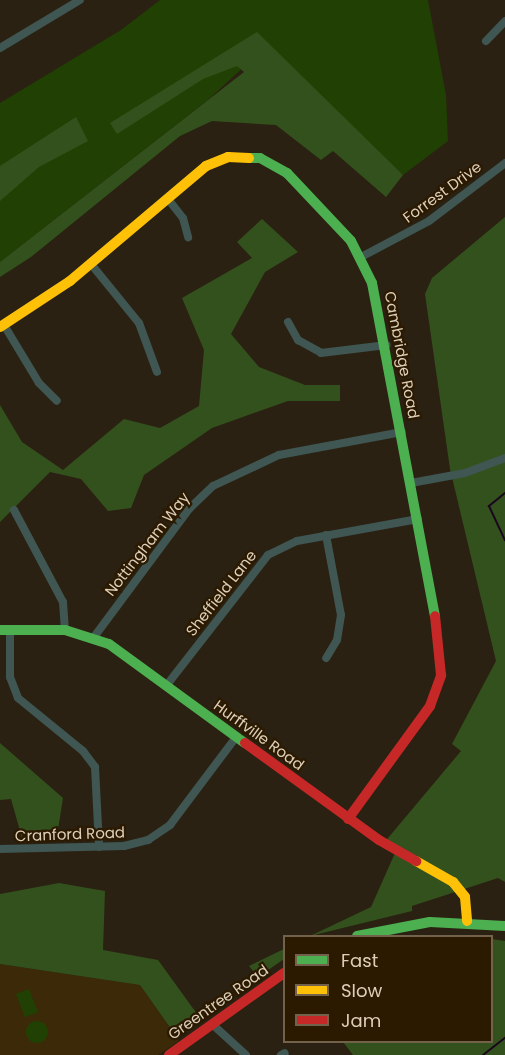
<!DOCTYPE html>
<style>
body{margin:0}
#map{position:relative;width:505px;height:1055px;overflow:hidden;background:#2a2112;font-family:Poppins,sans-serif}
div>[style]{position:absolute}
.built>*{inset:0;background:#3c2908}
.green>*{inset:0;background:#204103;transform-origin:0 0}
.round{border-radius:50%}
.forest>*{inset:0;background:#33511d}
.stream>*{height:2px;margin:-1px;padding:0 1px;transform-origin:1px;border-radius:1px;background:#1a061e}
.street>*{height:8px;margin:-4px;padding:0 4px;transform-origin:4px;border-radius:4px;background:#3f5652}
.fast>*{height:10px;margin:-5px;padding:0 5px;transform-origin:5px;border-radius:5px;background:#4caf50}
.slow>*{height:10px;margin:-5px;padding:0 5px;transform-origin:5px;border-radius:5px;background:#ffc107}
.jam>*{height:10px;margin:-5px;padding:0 5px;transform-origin:5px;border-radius:5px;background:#c62828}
span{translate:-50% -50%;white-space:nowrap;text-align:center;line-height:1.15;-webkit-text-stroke:4.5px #2b1a00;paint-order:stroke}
.street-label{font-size:15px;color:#decfbb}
.legend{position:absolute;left:283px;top:935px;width:210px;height:108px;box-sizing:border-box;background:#2b1a00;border:2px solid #73624b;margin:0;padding:8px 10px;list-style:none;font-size:18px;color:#decfbb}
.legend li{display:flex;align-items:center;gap:12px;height:30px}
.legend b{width:30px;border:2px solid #73624b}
</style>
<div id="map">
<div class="built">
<div style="clip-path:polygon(0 964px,140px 985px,179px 1041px,158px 1055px,0 1055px)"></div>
</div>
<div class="green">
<div style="clip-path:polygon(160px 0,428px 0,446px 95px,448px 141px,403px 175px,341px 118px,250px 61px,209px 99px,0 262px,0 103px,121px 30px)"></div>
<div style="left:29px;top:989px;width:25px;height:14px;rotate:69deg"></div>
<div class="round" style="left:26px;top:1021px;width:22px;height:22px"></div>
</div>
<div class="forest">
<div style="clip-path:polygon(257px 32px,403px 175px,386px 197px,333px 151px,321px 160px,276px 125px,212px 121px,180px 136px,31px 257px,0 277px,0 262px,244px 72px,237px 66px,203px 79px,117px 134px,110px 123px)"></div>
<div style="clip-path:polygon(76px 117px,88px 141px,39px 167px,0 201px,0 166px)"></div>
<div style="clip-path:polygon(505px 217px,505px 882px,498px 878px,412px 906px,412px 911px,310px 936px,371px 907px,395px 853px,383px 844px,461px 751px,452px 744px,496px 661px,450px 469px,425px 294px,432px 278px)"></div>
<div style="clip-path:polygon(262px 219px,298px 252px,265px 272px,231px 334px,259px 367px,305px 385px,340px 385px,340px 401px,288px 401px,212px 428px,144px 475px,131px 508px,108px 511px,81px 479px,50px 472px,0 522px,0 405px,22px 442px,63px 470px,124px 419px,160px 428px,199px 406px,204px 350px,182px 298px,252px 258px,237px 242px)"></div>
<div style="clip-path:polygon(0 743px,63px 798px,57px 836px,22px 838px,11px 799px,0 800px)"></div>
<div style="clip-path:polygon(59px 883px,105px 891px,103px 950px,158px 960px,200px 1018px,176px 1036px,140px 985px,0 964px,0 894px)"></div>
<div style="clip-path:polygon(492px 939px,505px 941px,505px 1055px,353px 1055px,343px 1042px,492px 1042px)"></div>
<div style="clip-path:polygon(284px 949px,284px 959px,258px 977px,249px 966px)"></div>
</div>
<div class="stream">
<div style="left:505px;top:493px;width:21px;rotate:141deg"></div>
<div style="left:489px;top:506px;width:38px;rotate:65deg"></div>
<div style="left:483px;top:1055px;width:28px;rotate:-38deg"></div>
</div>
<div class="street">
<div style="left:486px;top:41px;width:28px;rotate:-46deg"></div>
<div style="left:0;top:48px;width:93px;rotate:-31deg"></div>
<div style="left:168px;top:199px;width:24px;rotate:52deg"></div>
<div style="left:183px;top:218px;width:20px;rotate:75deg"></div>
<div style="left:361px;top:257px;width:77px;rotate:-27.9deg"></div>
<div style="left:429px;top:221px;width:96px;rotate:-37.3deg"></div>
<div style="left:91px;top:264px;width:76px;rotate:50.9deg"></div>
<div style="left:139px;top:323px;width:52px;rotate:69.8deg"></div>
<div style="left:288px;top:322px;width:21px;rotate:61deg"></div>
<div style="left:298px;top:340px;width:26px;rotate:29deg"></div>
<div style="left:321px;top:353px;width:66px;rotate:-6.9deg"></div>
<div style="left:4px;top:325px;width:68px;rotate:58.9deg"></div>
<div style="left:39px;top:383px;width:25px;rotate:45deg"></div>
<div style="left:411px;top:483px;width:55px;rotate:-10.5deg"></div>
<div style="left:465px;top:473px;width:43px;rotate:-20.6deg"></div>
<div style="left:14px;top:510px;width:104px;rotate:62deg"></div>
<div style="left:63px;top:602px;width:28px;rotate:86deg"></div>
<div style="left:326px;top:535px;width:81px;rotate:79.4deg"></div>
<div style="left:341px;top:615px;width:25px;rotate:99deg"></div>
<div style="left:337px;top:640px;width:21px;rotate:121deg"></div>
<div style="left:10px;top:630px;width:47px;rotate:90deg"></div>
<div style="left:10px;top:677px;width:22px;rotate:69deg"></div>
<div style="left:18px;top:698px;width:84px;rotate:39.2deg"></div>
<div style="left:83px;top:751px;width:20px;rotate:53deg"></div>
<div style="left:95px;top:767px;width:80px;rotate:87.1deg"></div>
<div style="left:94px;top:637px;width:159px;rotate:-53.4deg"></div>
<div style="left:189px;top:509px;width:33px;rotate:-44deg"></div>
<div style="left:213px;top:486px;width:73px;rotate:-25.2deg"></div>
<div style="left:279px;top:455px;width:125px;rotate:-10.6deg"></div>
<div style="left:166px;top:686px;width:166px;rotate:-52.1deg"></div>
<div style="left:268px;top:555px;width:32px;rotate:-26deg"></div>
<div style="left:297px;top:541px;width:123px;rotate:-10.3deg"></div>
<div style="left:0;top:849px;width:124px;rotate:-1.4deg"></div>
<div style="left:124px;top:846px;width:25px;rotate:-14deg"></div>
<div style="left:148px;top:840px;width:27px;rotate:-34deg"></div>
<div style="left:170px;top:825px;width:110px;rotate:-53.1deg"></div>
<div style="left:212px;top:1024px;width:46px;rotate:42.4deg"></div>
<div style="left:281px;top:1055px;width:4px;rotate:-27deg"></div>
</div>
<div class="fast">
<div style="left:249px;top:158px;width:11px"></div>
<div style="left:260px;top:158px;width:31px;rotate:29deg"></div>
<div style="left:287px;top:173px;width:93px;rotate:46.7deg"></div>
<div style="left:351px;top:241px;width:47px;rotate:63.4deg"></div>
<div style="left:372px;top:283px;width:339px;rotate:79.3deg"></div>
<div style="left:0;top:630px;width:65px"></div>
<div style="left:65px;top:630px;width:46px;rotate:17.7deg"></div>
<div style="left:109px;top:644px;width:168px;rotate:36.1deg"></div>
<div style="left:357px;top:936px;width:74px;rotate:-10.9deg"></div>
<div style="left:430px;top:922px;width:75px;rotate:3.1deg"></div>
</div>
<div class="slow">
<div style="left:0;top:327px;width:84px;rotate:-33.3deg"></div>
<div style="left:70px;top:281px;width:178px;rotate:-40.2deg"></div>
<div style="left:206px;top:166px;width:24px;rotate:-22deg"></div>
<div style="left:228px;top:157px;width:21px;rotate:3deg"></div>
<div style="left:416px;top:861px;width:43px;rotate:29.6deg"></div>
<div style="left:453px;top:882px;width:19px;rotate:51deg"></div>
<div style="left:465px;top:897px;width:24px;rotate:85deg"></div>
</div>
<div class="jam">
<div style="left:245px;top:743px;width:165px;rotate:35.9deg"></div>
<div style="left:379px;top:840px;width:43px;rotate:29.6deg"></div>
<div style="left:348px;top:819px;width:140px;rotate:-54deg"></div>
<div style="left:430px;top:706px;width:33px;rotate:-70deg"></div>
<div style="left:441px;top:675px;width:59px;rotate:-95.8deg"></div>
<div style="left:169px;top:1055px;width:141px;rotate:-35.5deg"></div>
</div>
<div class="street-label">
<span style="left:442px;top:192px;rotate:-36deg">Forrest Drive</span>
<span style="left:402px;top:355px;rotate:79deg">Cambridge Road</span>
<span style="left:147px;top:544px;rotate:-52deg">Nottingham Way</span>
<span style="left:221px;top:593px;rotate:-52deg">Sheffield Lane</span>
<span style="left:259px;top:735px;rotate:36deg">Hurffville Road</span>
<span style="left:70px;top:834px;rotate:-2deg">Cranford Road</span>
<span style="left:218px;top:1002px;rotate:-35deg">Greentree Road</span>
</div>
<ul class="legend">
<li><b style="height:8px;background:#4caf50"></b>Fast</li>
<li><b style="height:8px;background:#ffc107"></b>Slow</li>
<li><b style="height:8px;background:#c62828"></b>Jam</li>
</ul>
</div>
